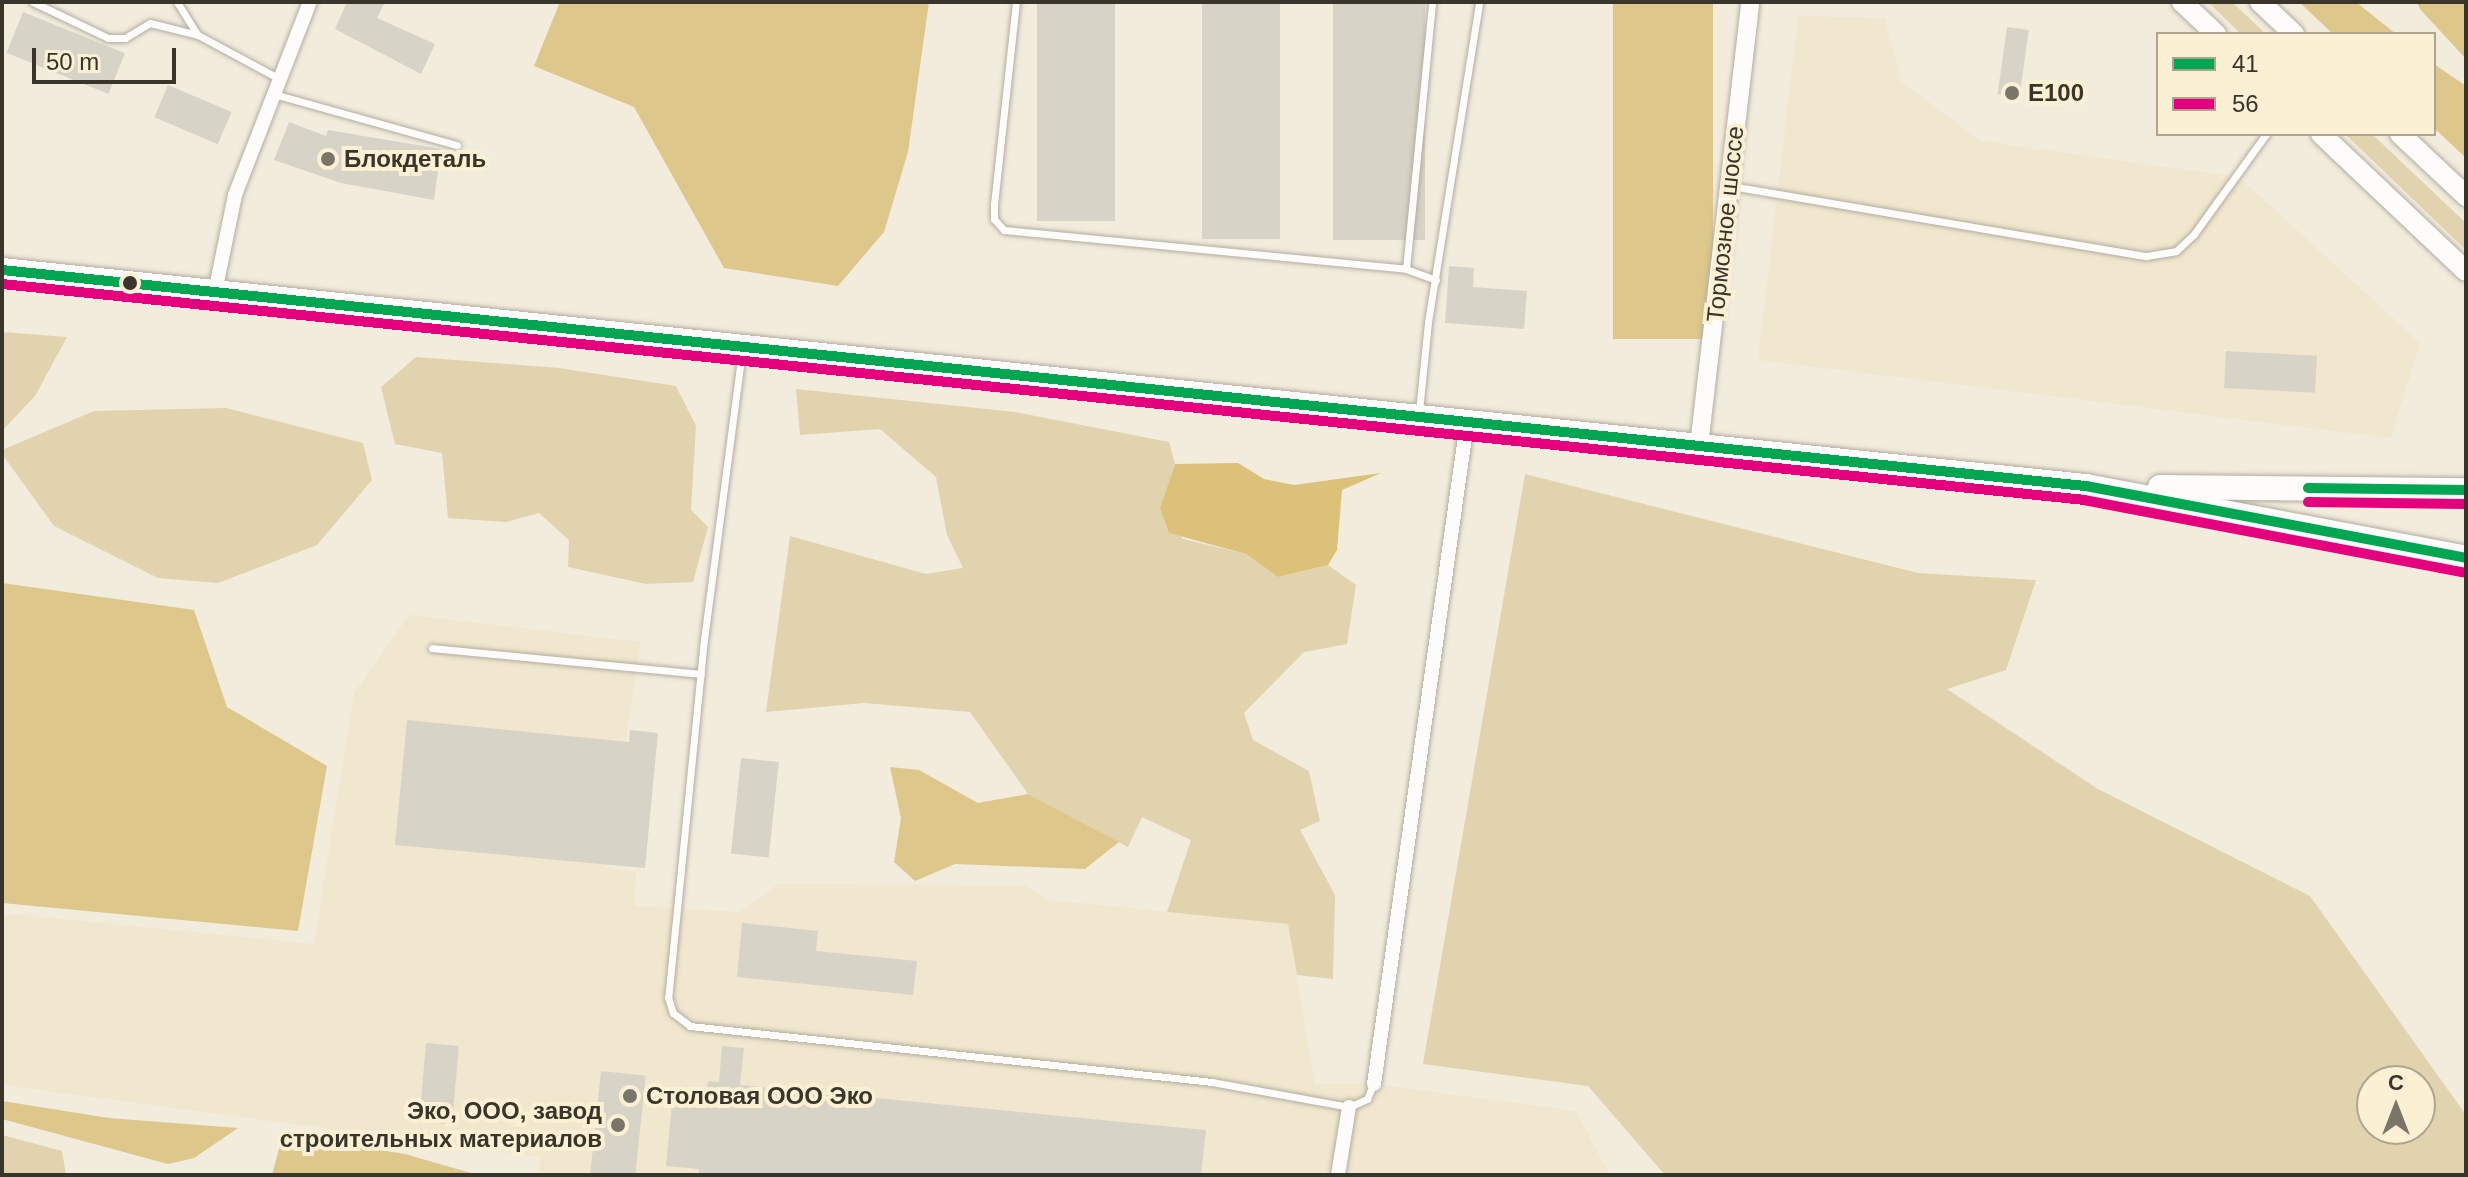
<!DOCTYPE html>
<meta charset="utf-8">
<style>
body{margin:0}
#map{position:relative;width:2468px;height:1177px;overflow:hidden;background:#f2ecdd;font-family:Arial,sans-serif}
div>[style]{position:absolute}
.built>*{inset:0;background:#f1e7ce}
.green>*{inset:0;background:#e1d3ae}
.forest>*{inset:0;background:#ddc78a;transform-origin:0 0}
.water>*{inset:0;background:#dcc178}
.building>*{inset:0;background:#d8d3c7;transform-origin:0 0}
.roads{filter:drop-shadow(0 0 2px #b2ada1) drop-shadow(0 0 2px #b2ada1)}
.service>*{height:7px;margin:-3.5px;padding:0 3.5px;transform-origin:3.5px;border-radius:3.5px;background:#fdfcfa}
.minor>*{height:14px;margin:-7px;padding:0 7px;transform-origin:7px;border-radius:7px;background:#fdfcfa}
.tertiary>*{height:18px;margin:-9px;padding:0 9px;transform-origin:9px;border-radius:9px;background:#fdfcfa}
.secondary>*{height:20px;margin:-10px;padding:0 10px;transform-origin:10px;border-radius:10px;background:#fdfcfa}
.trunk>*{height:24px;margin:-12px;padding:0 12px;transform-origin:12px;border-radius:12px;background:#fdfcfa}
.bus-1>*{height:10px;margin:-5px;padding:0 5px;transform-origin:5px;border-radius:5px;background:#00a651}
.bus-2>*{height:10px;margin:-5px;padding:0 5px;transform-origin:5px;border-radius:5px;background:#e5007d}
.dots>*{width:22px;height:22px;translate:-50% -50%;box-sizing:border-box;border:4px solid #fbf0d4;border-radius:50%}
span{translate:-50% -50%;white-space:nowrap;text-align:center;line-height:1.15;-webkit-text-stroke:8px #fbf0d4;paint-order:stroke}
.poi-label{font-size:24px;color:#39352a;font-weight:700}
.left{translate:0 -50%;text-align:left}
.right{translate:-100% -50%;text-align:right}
.street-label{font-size:24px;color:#39352a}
.frame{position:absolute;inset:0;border:4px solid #39352a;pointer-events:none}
.legend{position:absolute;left:2156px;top:32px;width:280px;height:104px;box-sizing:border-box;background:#fbf0d4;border:2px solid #ada590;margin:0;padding:10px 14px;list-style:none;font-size:24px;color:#39352a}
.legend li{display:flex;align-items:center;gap:16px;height:40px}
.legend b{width:40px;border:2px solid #ada590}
.north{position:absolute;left:2356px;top:1065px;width:80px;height:80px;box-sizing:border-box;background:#fbf0d4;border:2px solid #ada590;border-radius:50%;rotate:0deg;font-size:22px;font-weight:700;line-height:32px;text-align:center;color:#39352a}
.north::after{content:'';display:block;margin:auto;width:28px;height:36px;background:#7a7569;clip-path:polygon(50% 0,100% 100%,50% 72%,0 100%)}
.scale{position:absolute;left:32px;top:48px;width:144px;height:36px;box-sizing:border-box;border:4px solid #39352a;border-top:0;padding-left:10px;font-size:24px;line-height:28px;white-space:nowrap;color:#39352a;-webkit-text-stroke:6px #fbf0d4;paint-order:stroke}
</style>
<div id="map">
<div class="built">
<div style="clip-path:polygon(1798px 16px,1885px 18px,1901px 81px,1980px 141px,2239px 177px,2420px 343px,2391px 438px,1758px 360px)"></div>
<div style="clip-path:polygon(409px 615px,641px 642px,606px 867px,636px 872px,635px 906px,740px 912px,778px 884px,1023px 885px,1051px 900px,1288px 924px,1315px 1084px,1374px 1084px,1576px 1111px,1610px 1175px,539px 1175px,540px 1157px,2px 1085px,2px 913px,314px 944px,354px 693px)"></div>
</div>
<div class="green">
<div style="clip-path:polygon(2208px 2px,2232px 2px,2266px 34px,2241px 34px)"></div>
<div style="clip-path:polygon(2345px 134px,2372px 134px,2466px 223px,2466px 250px)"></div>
<div style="clip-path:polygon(2px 332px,67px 337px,35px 396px,2px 431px)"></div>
<div style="clip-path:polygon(416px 357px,559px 368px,676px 386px,696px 426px,691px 510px,708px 527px,693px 582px,646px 584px,568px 567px,569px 540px,539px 513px,506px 522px,448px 518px,442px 453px,395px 444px,381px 387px)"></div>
<div style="clip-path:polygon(796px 389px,1015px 412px,1169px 442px,1175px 464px,1160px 508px,1183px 539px,1246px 554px,1278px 577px,1328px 565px,1356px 585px,1347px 644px,1304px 652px,1244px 713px,1253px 740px,1309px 771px,1320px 821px,1300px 830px,1335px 895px,1333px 979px,1297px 975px,1288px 924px,1167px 912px,1191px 840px,1142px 817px,1128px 847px,1028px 794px,970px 712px,864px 703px,766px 712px,790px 536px,926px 574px,963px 568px,947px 535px,936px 477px,880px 429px,800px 435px)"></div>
<div style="clip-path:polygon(226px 408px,363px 443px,372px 480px,317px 545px,218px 583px,158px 578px,54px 526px,2px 454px,2px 450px,94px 411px)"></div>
<div style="clip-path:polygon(evenodd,1525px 474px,1918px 573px,2036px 580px,2006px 670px,1947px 689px,2098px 789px,2310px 896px,2466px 1115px,2466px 1175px,1665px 1175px,1588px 1086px,1423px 1064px,1525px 474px,2372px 1081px,2420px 1081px,2420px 1129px,2372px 1129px,2372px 1081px)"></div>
<div style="clip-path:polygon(2px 1135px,62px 1151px,66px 1175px,2px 1175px)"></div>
</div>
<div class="forest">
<div style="clip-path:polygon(560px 2px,929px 2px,908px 152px,884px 232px,838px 286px,724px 268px,634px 107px,534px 66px)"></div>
<div style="left:1613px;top:2px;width:100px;height:337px"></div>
<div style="clip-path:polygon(2299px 2px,2356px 2px,2396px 34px,2333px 34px)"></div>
<div style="clip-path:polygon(2417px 2px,2466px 2px,2466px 59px,2420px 9px)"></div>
<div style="clip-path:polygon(2434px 64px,2466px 86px,2466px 158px,2434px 128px)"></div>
<div style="clip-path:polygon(2px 583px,194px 610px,227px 707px,327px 766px,298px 931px,2px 903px)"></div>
<div style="clip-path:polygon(890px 767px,919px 770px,978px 803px,1028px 794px,1119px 842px,1085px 869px,955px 864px,915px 881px,894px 862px,901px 818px)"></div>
<div style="clip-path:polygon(2px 1101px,109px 1118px,238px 1128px,194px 1158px,168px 1164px,2px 1119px)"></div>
<div style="clip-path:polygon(283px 1134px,405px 1154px,478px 1175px,272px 1175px)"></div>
</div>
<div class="water">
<div style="clip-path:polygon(1238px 463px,1264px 479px,1294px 485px,1381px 473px,1342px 490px,1337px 550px,1328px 565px,1278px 577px,1246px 554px,1169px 533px,1160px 508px,1175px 464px)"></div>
</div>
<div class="building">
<div style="clip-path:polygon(347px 2px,385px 2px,377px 18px,435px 44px,421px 74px,335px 29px)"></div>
<div style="left:1037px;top:2px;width:78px;height:219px"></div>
<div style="left:1202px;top:2px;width:78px;height:237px"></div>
<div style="left:1333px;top:2px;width:92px;height:238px"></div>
<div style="left:23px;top:12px;width:110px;height:44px;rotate:22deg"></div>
<div style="left:2007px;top:27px;width:22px;height:68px;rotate:8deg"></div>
<div style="left:168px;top:85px;width:69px;height:35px;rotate:23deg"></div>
<div style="clip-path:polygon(289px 122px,326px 136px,328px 130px,441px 149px,434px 200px,341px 183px,274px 160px)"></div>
<div style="clip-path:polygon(1449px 266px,1474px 268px,1473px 287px,1527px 291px,1524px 329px,1445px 323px)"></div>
<div style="left:2226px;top:351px;width:91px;height:37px;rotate:3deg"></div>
<div style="clip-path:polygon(407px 720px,629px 742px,630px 730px,658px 733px,645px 868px,395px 845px)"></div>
<div style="left:741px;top:758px;width:38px;height:96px;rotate:6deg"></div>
<div style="clip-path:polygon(742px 923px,818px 931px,816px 951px,917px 961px,913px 995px,737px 977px)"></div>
<div style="left:426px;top:1043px;width:33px;height:79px;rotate:5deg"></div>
<div style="clip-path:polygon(722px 1046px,744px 1048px,740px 1085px,1206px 1130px,1201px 1175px,699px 1175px,699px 1169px,666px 1166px,673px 1094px,706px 1097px,708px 1081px,719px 1082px)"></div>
<div style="left:601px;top:1071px;width:45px;height:104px;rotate:6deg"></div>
</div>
<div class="roads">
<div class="service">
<div style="left:33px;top:2px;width:83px;rotate:25.6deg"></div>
<div style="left:108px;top:38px;width:17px"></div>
<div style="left:125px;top:38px;width:29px;rotate:-31deg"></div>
<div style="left:150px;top:23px;width:49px;rotate:14deg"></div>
<div style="left:177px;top:2px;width:39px;rotate:58deg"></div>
<div style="left:198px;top:35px;width:91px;rotate:28.3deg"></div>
<div style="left:1016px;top:2px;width:202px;rotate:96.2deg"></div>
<div style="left:994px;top:203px;width:16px;rotate:90deg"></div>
<div style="left:994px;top:219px;width:15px;rotate:48deg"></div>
<div style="left:1004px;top:230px;width:404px;rotate:5.5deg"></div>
<div style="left:1406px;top:269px;width:32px;rotate:20deg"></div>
<div style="left:274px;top:94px;width:190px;rotate:15.6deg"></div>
<div style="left:1731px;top:186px;width:421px;rotate:9.6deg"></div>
<div style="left:2146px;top:256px;width:30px;rotate:-9deg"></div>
<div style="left:2176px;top:251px;width:25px;rotate:-43deg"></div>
<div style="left:2194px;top:234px;width:123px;rotate:-54.2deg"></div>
<div style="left:1406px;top:269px;width:268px;rotate:-84.4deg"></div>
<div style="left:742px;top:351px;width:290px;rotate:97.5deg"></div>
<div style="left:704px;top:639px;width:360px;rotate:95.7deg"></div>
<div style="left:668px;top:997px;width:17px;rotate:73deg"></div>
<div style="left:673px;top:1013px;width:21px;rotate:37deg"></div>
<div style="left:690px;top:1026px;width:525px;rotate:6.12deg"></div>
<div style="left:1212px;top:1082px;width:139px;rotate:10.3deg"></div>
<div style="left:1349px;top:1107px;width:20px;rotate:-24deg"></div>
<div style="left:1367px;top:1099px;width:15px;rotate:-67deg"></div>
<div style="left:1419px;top:411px;width:89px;rotate:-84.2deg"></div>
<div style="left:1428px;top:322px;width:324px;rotate:-80.9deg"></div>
<div style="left:432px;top:648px;width:270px;rotate:5.5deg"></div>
</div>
<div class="minor">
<div style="left:215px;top:292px;width:99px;rotate:-78.3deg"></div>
<div style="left:235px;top:195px;width:207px;rotate:-68.8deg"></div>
<div style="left:1374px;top:1084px;width:669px;rotate:-82deg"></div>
<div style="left:1338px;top:1175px;width:69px;rotate:-80.8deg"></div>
</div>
<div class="tertiary">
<div style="left:1699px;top:446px;width:447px;rotate:-83.4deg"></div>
</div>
<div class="secondary">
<div style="left:2182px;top:2px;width:47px;rotate:43.3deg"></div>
<div style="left:2260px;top:2px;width:47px;rotate:43.3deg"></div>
<div style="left:2321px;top:134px;width:199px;rotate:43.4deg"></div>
<div style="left:2400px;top:134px;width:91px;rotate:43.2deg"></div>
</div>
<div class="trunk">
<div style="left:2px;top:270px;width:2095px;rotate:5.92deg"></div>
<div style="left:2086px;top:486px;width:387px;rotate:10.7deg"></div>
<div style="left:2160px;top:487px;width:306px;rotate:0.6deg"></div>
</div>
</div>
<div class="bus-1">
<div style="left:2px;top:270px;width:2095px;rotate:5.92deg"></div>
<div style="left:2086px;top:486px;width:387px;rotate:10.7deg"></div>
<div style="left:2308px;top:488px;width:158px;rotate:0.7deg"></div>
</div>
<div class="bus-2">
<div style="left:2px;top:284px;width:2093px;rotate:5.92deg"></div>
<div style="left:2084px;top:500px;width:386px;rotate:10.8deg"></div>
<div style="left:2308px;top:502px;width:158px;rotate:0.7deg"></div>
</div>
<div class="dots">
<div style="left:2012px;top:93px;background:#7a7569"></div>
<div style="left:328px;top:159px;background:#7a7569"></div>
<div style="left:130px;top:283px;background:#39352a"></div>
<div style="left:630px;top:1096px;background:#7a7569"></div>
<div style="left:618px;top:1125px;background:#7a7569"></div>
</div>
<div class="poi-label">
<span class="left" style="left:2028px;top:93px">E100</span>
<span class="left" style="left:344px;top:159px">Блокдеталь</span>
<span class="left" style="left:646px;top:1096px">Столовая ООО Эко</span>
<span class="right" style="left:602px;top:1125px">Эко, ООО, завод<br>строительных материалов</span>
</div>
<div class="street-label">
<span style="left:1725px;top:224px;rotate:-84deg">Тормозное шоссе</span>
</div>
<div class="frame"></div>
<ul class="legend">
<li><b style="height:10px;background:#00a651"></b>41</li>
<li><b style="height:10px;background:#e5007d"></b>56</li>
</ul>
<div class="north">С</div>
<div class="scale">50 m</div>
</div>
